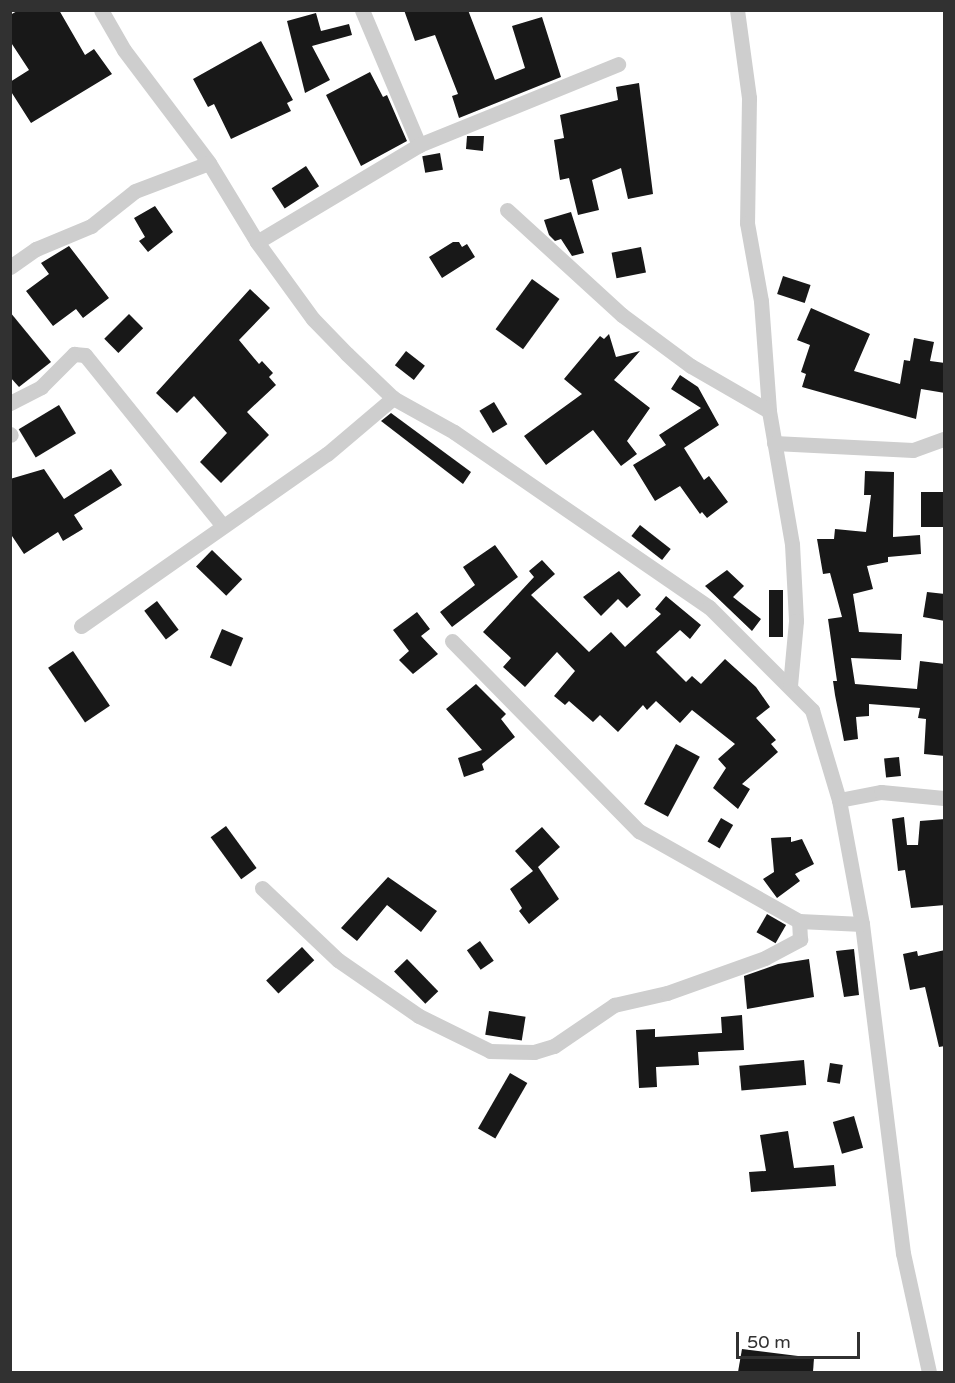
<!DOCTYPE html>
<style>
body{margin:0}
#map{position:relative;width:955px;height:1383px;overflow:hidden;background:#fff;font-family:"Varela Round",sans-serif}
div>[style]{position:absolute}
.building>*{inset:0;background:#181818;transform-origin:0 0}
.minor>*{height:15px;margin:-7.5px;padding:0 7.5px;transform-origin:7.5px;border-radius:7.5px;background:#cecece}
span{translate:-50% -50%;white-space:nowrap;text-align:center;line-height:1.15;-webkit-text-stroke:6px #fff;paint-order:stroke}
.frame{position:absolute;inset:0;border:12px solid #313131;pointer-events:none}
.scale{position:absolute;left:736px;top:1332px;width:124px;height:27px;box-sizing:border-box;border:3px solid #313131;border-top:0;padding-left:8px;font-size:18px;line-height:21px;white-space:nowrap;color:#313131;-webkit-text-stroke:4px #fff;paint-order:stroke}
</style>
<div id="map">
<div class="building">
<div style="clip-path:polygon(19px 10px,59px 10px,85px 55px,94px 49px,112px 74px,31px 123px,10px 90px,10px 82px,29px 70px,10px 41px,10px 15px)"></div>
<div style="clip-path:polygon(404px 10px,468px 10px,495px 80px,525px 68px,512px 26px,542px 17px,561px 77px,459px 118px,452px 96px,458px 94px,435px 35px,415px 41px)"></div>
<div style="clip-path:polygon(316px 13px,321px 31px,349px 24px,352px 35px,312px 46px,330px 80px,305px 93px,287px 21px)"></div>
<div style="clip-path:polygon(261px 41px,293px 100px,287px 103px,291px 111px,231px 139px,214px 104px,208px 107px,193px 79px)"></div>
<div style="clip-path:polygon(370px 72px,383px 97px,387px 95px,407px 141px,361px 166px,326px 95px)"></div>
<div style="clip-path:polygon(639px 83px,653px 194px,628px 199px,621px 168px,592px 180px,599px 210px,578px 215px,569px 178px,560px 180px,554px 140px,564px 138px,560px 115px,618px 100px,616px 87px)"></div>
<div style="clip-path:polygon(467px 136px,484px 136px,483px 151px,466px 149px)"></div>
<div style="left:440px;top:153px;width:17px;height:18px;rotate:80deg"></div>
<div style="left:306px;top:166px;width:24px;height:41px;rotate:57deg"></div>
<div style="clip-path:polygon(155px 206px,173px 232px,148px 252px,139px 241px,145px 237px,134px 218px)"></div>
<div style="clip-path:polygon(571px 212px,584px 253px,572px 256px,561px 239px,555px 241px,549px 235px,544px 220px)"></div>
<div style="clip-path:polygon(453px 242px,459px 242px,462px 247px,467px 244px,475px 257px,442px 278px,429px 257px)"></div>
<div style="clip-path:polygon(69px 246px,109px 298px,83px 318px,76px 309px,53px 326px,26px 291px,49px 274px,41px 263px)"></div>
<div style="left:641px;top:247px;width:26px;height:30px;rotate:79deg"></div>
<div style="left:783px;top:276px;width:29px;height:19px;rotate:18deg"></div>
<div style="left:532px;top:279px;width:34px;height:62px;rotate:36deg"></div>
<div style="clip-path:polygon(250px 289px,270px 308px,239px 340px,259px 364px,262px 361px,273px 373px,269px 377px,276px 385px,247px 412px,269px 435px,221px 483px,200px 462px,227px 433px,194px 396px,177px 413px,156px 393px)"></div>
<div style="clip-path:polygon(811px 308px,870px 334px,854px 371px,900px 384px,904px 360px,910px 361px,914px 338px,934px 342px,930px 361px,945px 363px,945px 393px,921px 389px,916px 419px,802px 387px,806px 374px,801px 372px,810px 345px,797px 340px)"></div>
<div style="clip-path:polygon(10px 312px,51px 362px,19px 387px,10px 377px)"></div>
<div style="left:129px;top:314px;width:20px;height:35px;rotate:45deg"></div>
<div style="clip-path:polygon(609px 334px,616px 357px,640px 351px,614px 380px,650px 408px,627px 441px,637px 454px,621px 466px,593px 430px,546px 465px,524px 436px,582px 394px,564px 379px,600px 336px,604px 339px)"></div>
<div style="left:406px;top:351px;width:24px;height:18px;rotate:38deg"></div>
<div style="clip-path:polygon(680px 375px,698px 387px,719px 425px,684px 448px,704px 480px,709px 476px,728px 502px,707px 518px,702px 512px,700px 514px,680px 486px,655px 501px,633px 465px,666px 445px,659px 435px,701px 408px,671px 389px)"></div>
<div style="left:494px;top:402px;width:26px;height:17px;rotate:59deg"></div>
<div style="left:59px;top:405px;width:33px;height:47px;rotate:59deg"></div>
<div style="clip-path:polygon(391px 413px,471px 472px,463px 484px,381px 421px)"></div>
<div style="clip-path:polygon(44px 469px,64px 499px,111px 469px,122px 485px,74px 515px,83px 529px,63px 541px,58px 532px,24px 554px,10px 533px,10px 479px)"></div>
<div style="clip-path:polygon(865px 471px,894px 472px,893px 537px,920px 535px,921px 554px,888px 557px,888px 562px,867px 566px,873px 589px,853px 594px,859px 632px,902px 634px,901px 660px,851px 658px,855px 684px,917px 689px,920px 661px,945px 664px,945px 756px,924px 754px,926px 719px,918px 718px,920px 708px,869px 704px,869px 716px,856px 717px,858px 739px,844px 741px,835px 695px,833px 681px,837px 681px,828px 619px,842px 617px,830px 573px,823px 574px,817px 539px,834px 539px,835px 529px,866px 532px,871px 495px,864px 495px)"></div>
<div style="left:945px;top:492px;width:35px;height:24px;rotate:90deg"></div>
<div style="left:640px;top:525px;width:39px;height:14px;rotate:38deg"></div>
<div style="clip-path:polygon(495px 545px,518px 577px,452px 627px,440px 612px,475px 585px,463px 567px)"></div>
<div style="left:212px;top:550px;width:42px;height:23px;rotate:44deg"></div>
<div style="clip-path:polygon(542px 560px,555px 574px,531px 595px,589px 652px,611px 632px,625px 647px,661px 614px,655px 609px,666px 596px,701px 625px,690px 639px,680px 630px,656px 652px,686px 682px,692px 676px,701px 684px,725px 659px,756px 687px,770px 707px,756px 718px,776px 740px,771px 744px,778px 752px,742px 784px,750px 789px,738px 809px,713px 788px,726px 768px,718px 759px,735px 744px,692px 710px,680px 723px,656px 701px,647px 710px,643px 705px,618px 732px,600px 715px,593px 722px,569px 701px,565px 705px,554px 696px,575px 671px,557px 652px,525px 687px,503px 667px,511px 658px,483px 632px,534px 577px,529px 571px)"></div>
<div style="clip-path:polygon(727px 570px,744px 586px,733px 597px,761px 619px,752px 631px,705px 586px)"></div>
<div style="clip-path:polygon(619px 571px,641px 595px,627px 608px,618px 599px,601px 616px,583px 597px)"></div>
<div style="left:769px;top:590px;width:14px;height:47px"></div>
<div style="clip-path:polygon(927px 592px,945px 594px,945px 621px,923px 617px)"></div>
<div style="left:157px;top:601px;width:36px;height:16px;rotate:53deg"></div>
<div style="clip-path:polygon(417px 612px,430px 629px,421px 636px,438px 654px,413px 674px,399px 660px,409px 651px,393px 630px)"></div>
<div style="left:222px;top:629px;width:23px;height:31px;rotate:23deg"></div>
<div style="left:73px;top:651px;width:66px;height:30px;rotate:56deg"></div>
<div style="clip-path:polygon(476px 684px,506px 714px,501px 719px,515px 737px,482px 764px,484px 770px,464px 777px,458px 758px,482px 750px,446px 709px)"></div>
<div style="left:676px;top:744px;width:27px;height:68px;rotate:28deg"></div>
<div style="left:899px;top:757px;width:19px;height:15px;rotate:84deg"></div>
<div style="clip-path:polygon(904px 817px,907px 845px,918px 845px,920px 821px,945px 819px,945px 905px,911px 908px,905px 870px,898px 871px,892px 819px)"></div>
<div style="left:721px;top:818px;width:14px;height:27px;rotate:30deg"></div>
<div style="left:226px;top:826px;width:52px;height:19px;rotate:54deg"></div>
<div style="clip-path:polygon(542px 827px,560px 847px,538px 867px,559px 899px,529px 924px,519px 911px,522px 908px,510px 889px,533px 871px,515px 851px)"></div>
<div style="clip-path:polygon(791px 837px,791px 842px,802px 839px,814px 864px,795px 874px,800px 881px,777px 898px,763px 879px,774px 872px,771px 838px)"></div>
<div style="clip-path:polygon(388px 877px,437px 911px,421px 932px,387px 905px,357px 941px,341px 928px)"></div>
<div style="left:767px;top:914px;width:22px;height:21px;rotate:30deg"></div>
<div style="left:480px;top:941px;width:24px;height:16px;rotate:55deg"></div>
<div style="left:302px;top:947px;width:18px;height:49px;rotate:47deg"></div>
<div style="clip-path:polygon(854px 949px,859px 995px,844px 997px,836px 951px)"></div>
<div style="clip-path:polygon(945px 950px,945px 1046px,939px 1047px,925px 987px,910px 990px,903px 954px,917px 951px,918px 956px)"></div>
<div style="left:407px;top:959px;width:45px;height:18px;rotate:46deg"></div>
<div style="clip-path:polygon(809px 959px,814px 997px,747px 1009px,744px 976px,778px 964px)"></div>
<div style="left:489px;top:1011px;width:37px;height:24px;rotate:9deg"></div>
<div style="clip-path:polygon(742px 1015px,744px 1050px,698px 1052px,699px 1065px,656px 1067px,657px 1087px,639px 1088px,636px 1030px,655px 1029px,655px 1037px,722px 1033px,721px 1017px)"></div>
<div style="left:804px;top:1060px;width:25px;height:65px;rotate:85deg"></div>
<div style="left:830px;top:1063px;width:13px;height:19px;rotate:9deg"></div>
<div style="left:510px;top:1073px;width:20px;height:64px;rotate:30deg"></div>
<div style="left:854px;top:1116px;width:33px;height:22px;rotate:74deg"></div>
<div style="clip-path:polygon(788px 1131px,794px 1168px,834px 1165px,836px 1186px,751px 1192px,749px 1172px,766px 1171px,760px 1135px)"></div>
<div style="clip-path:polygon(742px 1349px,814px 1358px,813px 1372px,738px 1372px)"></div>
</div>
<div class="minor">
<div style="left:101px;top:10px;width:46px;rotate:60.1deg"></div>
<div style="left:124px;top:50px;width:141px;rotate:53deg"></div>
<div style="left:209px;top:163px;width:92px;rotate:58.7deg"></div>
<div style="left:257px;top:242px;width:95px;rotate:54deg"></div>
<div style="left:313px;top:319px;width:49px;rotate:45.8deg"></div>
<div style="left:347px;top:354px;width:64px;rotate:43.7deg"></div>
<div style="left:393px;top:398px;width:70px;rotate:29.1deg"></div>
<div style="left:454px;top:432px;width:309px;rotate:34.5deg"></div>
<div style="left:709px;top:607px;width:146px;rotate:45deg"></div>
<div style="left:812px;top:710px;width:94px;rotate:73.3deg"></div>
<div style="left:839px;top:800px;width:126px;rotate:79.5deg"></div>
<div style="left:862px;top:924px;width:332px;rotate:82.9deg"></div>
<div style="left:903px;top:1253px;width:122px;rotate:77.7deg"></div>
<div style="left:362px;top:10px;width:147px;rotate:67.1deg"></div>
<div style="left:737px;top:10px;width:89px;rotate:82.2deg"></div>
<div style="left:749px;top:98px;width:125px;rotate:90.9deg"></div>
<div style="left:747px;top:223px;width:79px;rotate:79.8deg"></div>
<div style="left:761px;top:301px;width:110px;rotate:85.8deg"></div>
<div style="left:769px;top:411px;width:135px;rotate:80.2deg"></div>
<div style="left:792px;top:544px;width:77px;rotate:87deg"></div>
<div style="left:796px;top:621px;width:65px;rotate:95.3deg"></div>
<div style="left:507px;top:210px;width:156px;rotate:42.4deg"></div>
<div style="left:622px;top:315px;width:86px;rotate:36.5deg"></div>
<div style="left:691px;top:366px;width:90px;rotate:30deg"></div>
<div style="left:257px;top:242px;width:189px;rotate:-30.9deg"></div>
<div style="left:419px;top:145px;width:215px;rotate:-22.1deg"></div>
<div style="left:10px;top:267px;width:32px;rotate:-35deg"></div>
<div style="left:36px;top:249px;width:60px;rotate:-22.7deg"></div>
<div style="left:91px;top:226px;width:56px;rotate:-38.5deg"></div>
<div style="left:135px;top:191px;width:79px;rotate:-20.7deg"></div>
<div style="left:10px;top:403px;width:35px;rotate:-27deg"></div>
<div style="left:41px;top:387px;width:47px;rotate:-45deg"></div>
<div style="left:74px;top:354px;width:11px;rotate:5deg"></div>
<div style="left:85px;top:355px;width:218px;rotate:51.1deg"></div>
<div style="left:10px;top:434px;width:1px;rotate:45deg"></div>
<div style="left:774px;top:443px;width:139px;rotate:2.9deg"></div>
<div style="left:913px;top:450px;width:33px;rotate:-20deg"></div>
<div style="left:81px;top:626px;width:300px;rotate:-35deg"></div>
<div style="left:327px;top:454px;width:87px;rotate:-40.3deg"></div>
<div style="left:452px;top:641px;width:267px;rotate:45.5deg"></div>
<div style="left:639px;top:831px;width:184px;rotate:29.4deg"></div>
<div style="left:799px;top:921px;width:63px;rotate:2.7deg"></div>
<div style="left:839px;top:800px;width:43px;rotate:-10.8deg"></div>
<div style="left:881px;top:792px;width:63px;rotate:5.4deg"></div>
<div style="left:262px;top:888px;width:105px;rotate:43.5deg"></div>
<div style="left:338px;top:960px;width:98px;rotate:34.7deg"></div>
<div style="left:419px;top:1016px;width:79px;rotate:26.2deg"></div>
<div style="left:490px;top:1051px;width:44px;rotate:1.3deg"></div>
<div style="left:534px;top:1052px;width:21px;rotate:-17deg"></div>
<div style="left:554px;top:1046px;width:73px;rotate:-34.3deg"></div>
<div style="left:614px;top:1005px;width:54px;rotate:-12.8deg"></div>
<div style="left:667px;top:993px;width:104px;rotate:-19.7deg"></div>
<div style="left:765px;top:958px;width:40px;rotate:-28deg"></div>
<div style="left:800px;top:939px;width:18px;rotate:-93deg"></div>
</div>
<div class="frame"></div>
<div class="scale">50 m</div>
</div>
